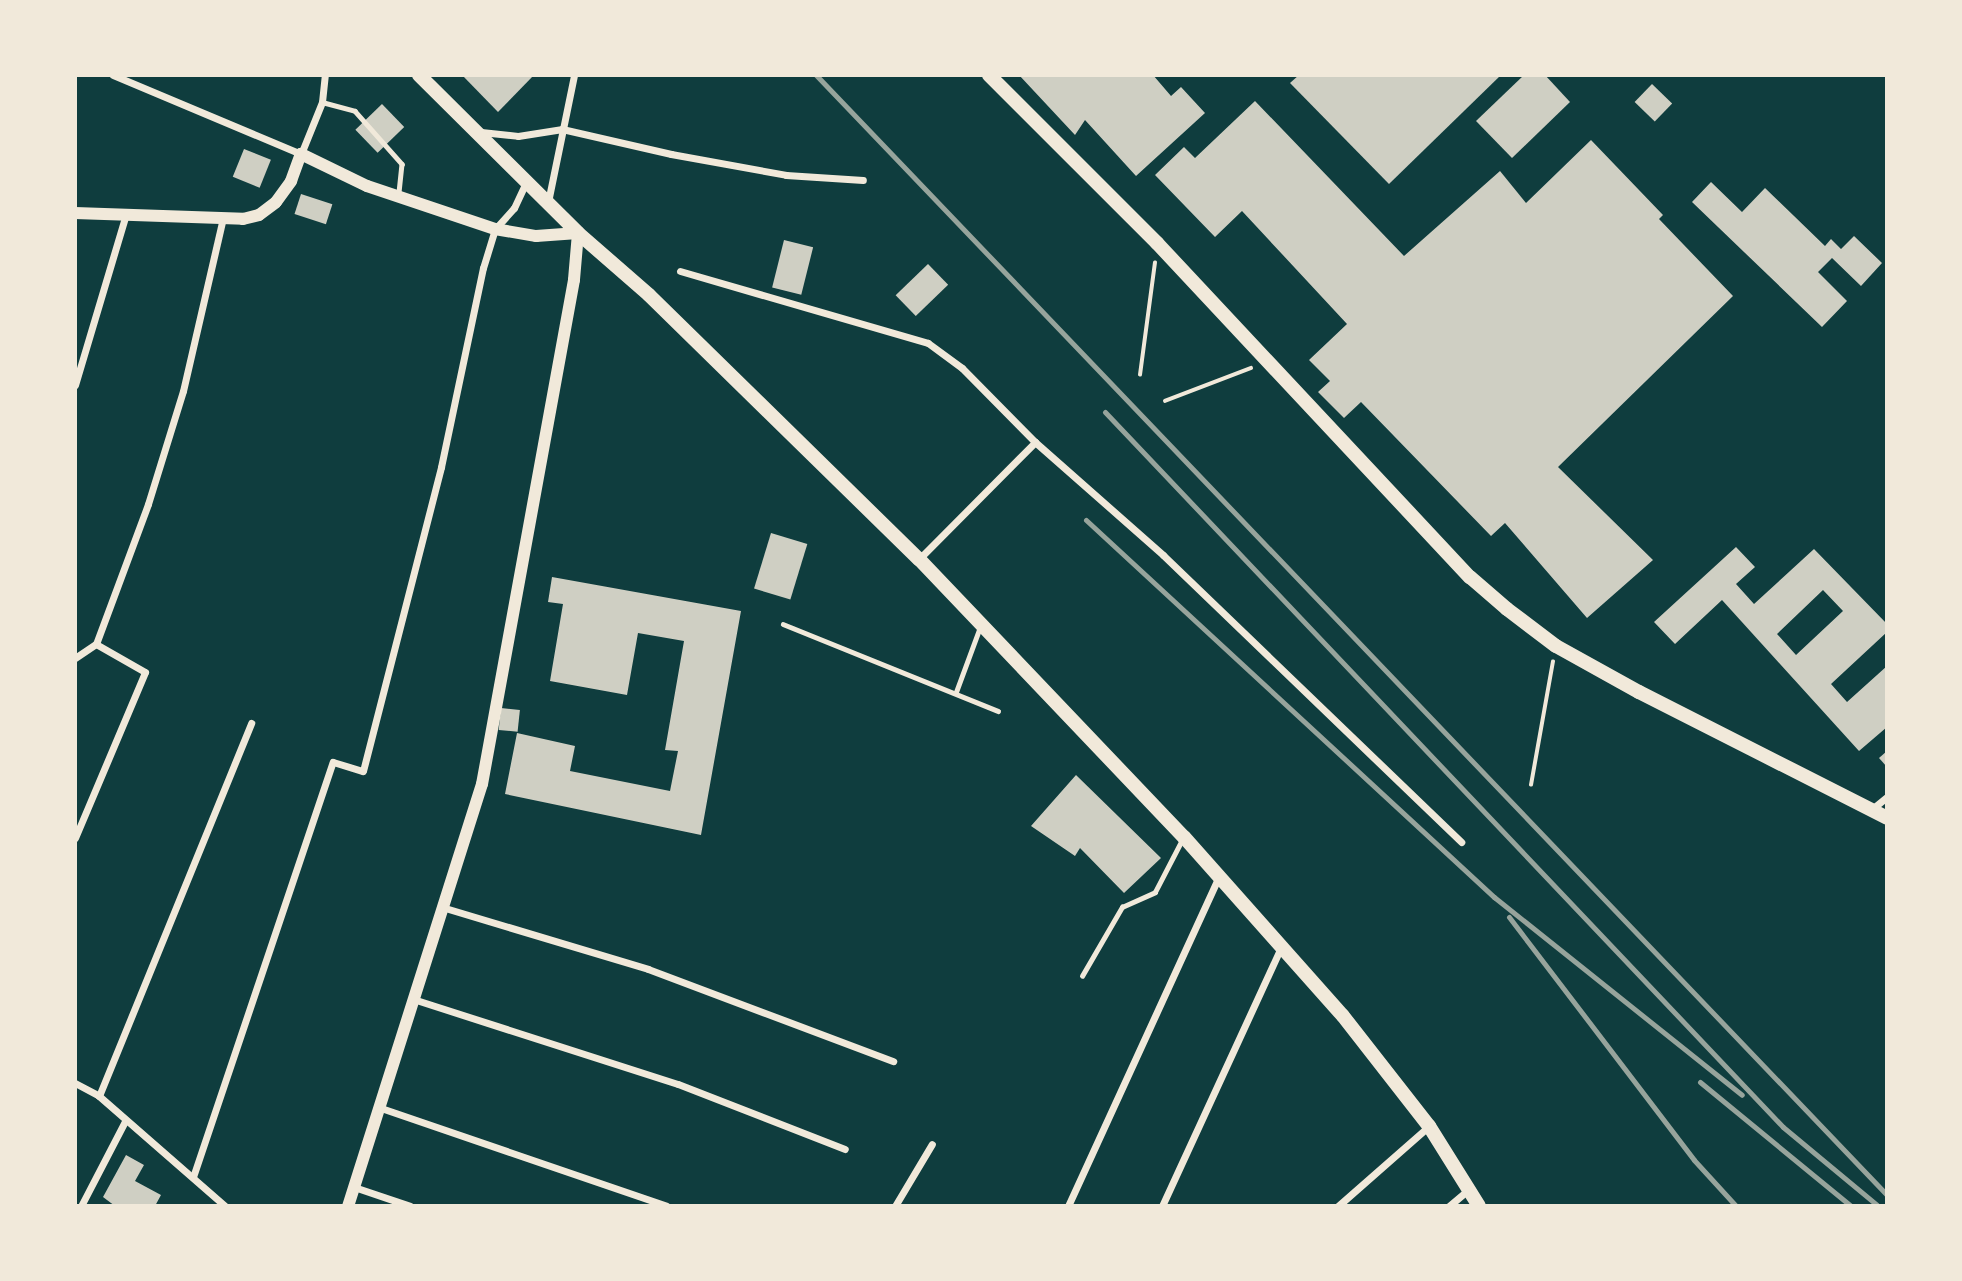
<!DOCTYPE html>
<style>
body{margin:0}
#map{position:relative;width:1962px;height:1281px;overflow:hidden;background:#0f3d3e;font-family:Lato,sans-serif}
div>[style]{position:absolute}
.building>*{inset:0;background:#cfcfc3;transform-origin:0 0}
.path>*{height:3.5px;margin:-1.75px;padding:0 1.75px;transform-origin:1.75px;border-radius:1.75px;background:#f1e9da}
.service>*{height:4.5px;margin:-2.25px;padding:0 2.25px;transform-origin:2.25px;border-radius:2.25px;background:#f1e9da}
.minor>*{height:7px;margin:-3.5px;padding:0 3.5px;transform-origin:3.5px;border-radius:3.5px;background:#f1e9da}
.tertiary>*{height:12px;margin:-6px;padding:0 6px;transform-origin:6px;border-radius:6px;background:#f1e9da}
.secondary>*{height:14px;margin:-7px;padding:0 7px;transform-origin:7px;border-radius:7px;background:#f1e9da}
.rail>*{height:5px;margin:-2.5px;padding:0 2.5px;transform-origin:2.5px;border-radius:2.5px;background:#97a49c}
span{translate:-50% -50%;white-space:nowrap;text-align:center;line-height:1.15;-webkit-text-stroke:5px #f1e9da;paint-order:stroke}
.frame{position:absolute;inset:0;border:77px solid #f1e9da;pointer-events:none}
</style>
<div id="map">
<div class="building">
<div style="clip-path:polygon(462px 75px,534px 75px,498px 112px)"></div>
<div style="clip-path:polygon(1019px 75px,1153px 75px,1171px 96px,1181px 87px,1205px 113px,1136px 176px,1085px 120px,1075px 135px)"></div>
<div style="clip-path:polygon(1299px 75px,1501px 75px,1389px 184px,1290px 83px)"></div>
<div style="clip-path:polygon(1524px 75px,1545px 75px,1570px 102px,1512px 158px,1476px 121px)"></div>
<div style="left:1652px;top:84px;width:28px;height:25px;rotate:44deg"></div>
<div style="clip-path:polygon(1255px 101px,1404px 256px,1500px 171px,1526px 203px,1591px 140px,1663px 215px,1659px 219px,1733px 296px,1558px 467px,1653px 560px,1587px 618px,1505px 523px,1491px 536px,1361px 402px,1344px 418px,1318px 392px,1330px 381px,1309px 360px,1347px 324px,1242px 211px,1215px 237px,1155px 175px,1184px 147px,1195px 158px)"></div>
<div style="left:382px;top:104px;width:32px;height:37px;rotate:46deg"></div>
<div style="left:244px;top:149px;width:29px;height:30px;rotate:22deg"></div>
<div style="clip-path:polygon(1711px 182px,1742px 212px,1765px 188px,1825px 246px,1831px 239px,1841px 249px,1854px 236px,1882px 263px,1861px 286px,1832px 258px,1818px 272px,1847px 301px,1822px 327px,1692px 202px)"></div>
<div style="left:301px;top:194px;width:33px;height:21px;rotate:18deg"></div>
<div style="left:784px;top:240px;width:30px;height:49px;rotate:14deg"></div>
<div style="left:928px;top:264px;width:29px;height:45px;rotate:46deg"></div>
<div style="left:771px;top:533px;width:38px;height:58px;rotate:17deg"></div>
<div style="clip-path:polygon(evenodd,1736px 547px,1755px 567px,1736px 584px,1754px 604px,1814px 549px,1887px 624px,1887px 632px,1831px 684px,1847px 702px,1887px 666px,1887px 727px,1859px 751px,1722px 600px,1675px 644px,1654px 622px,1736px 547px,1823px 590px,1843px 611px,1796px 655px,1777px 634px,1823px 590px)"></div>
<div style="clip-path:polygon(552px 577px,741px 611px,701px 835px,505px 794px,517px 733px,575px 746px,570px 771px,670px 791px,678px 751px,665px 750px,684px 641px,638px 633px,627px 695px,550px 681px,563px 604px,548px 602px)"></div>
<div style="left:501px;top:708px;width:19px;height:22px;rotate:6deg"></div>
<div style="clip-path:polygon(1887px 751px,1887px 767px,1879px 758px)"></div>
<div style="clip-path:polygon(1076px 775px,1161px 858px,1124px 893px,1080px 848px,1075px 856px,1031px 826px)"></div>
<div style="clip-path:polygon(126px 1155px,144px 1165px,135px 1181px,161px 1195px,155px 1206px,115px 1206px,103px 1197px)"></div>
</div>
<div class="path">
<div style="left:1140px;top:375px;width:113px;rotate:-82.4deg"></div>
<div style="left:1165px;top:401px;width:92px;rotate:-21deg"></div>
<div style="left:1531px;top:785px;width:125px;rotate:-79.9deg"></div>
</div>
<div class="service">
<div style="left:322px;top:102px;width:34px;rotate:15deg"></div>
<div style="left:355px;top:111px;width:71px;rotate:48.4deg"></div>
<div style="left:402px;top:164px;width:31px;rotate:96deg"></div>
<div style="left:783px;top:624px;width:232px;rotate:22deg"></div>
<div style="left:956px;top:692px;width:69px;rotate:-69.7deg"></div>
<div style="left:1082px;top:976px;width:80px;rotate:-59.9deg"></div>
<div style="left:1122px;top:907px;width:36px;rotate:-24deg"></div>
<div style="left:1155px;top:892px;width:61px;rotate:-62.6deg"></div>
</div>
<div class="minor">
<div style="left:113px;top:75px;width:204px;rotate:22.8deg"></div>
<div style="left:301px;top:154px;width:56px;rotate:-68deg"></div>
<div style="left:322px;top:102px;width:27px;rotate:-84deg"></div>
<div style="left:481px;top:132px;width:37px;rotate:6deg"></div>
<div style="left:518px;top:136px;width:45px;rotate:-9deg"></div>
<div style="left:562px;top:129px;width:112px;rotate:12.9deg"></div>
<div style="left:671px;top:154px;width:117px;rotate:10.3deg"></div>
<div style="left:786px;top:175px;width:77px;rotate:3.7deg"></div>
<div style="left:548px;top:202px;width:130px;rotate:-78.4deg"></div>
<div style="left:680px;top:271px;width:258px;rotate:16.2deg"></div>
<div style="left:928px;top:343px;width:42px;rotate:36.3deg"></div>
<div style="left:962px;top:368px;width:104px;rotate:45.4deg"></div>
<div style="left:1035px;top:442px;width:171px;rotate:41.4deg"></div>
<div style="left:1163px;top:555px;width:414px;rotate:43.9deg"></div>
<div style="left:75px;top:385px;width:178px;rotate:-73.4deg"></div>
<div style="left:919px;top:559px;width:165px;rotate:-45.2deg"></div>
<div style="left:75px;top:658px;width:25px;rotate:-34deg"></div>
<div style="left:96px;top:644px;width:149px;rotate:-69.6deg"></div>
<div style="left:148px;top:504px;width:118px;rotate:-72.8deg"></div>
<div style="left:183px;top:391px;width:178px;rotate:-77deg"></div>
<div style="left:1872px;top:809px;width:19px;rotate:-39deg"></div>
<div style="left:75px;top:838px;width:180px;rotate:-67.1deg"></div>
<div style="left:145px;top:672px;width:56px;rotate:-150.3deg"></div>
<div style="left:445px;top:908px;width:212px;rotate:16.7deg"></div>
<div style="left:648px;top:969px;width:262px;rotate:20.6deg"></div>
<div style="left:413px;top:999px;width:278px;rotate:17.8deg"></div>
<div style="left:678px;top:1084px;width:179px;rotate:21.3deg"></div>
<div style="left:75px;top:1083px;width:27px;rotate:28deg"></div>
<div style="left:99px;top:1096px;width:167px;rotate:41.1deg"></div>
<div style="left:99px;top:1096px;width:403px;rotate:-67.8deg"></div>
<div style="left:378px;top:1107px;width:305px;rotate:18.9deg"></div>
<div style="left:193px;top:1177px;width:438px;rotate:-71.4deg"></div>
<div style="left:333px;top:762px;width:31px;rotate:17deg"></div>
<div style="left:363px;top:771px;width:314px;rotate:-75.6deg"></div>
<div style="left:441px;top:467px;width:203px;rotate:-78.1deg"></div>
<div style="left:483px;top:268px;width:41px;rotate:-72.9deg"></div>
<div style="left:495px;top:229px;width:28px;rotate:-48deg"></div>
<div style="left:514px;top:208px;width:29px;rotate:-65deg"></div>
<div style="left:354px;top:1187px;width:59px;rotate:18.7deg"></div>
<div style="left:81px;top:1206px;width:96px;rotate:-62.6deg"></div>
<div style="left:895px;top:1206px;width:72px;rotate:-59.2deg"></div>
<div style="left:1068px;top:1206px;width:363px;rotate:-65.4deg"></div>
<div style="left:1162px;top:1206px;width:283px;rotate:-65.3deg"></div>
<div style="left:1338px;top:1206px;width:121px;rotate:-41.3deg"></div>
<div style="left:1449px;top:1206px;width:26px;rotate:-40deg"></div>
</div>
<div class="tertiary">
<div style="left:75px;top:213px;width:168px;rotate:2deg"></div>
<div style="left:243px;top:219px;width:16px;rotate:-14deg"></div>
<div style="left:259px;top:215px;width:21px;rotate:-37deg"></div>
<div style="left:276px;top:202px;width:26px;rotate:-54deg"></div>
<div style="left:291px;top:181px;width:29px;rotate:-70deg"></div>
<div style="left:301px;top:154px;width:73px;rotate:25.9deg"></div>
<div style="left:367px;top:186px;width:135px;rotate:18.6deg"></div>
<div style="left:495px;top:229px;width:42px;rotate:9.7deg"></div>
<div style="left:536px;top:236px;width:42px;rotate:-4.1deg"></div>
<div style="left:578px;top:233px;width:47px;rotate:94.9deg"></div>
<div style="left:574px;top:280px;width:512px;rotate:100.34deg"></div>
<div style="left:482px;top:784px;width:443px;rotate:107.6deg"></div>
</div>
<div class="secondary">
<div style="left:419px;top:75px;width:224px;rotate:44.8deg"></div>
<div style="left:578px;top:233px;width:94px;rotate:41.1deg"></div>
<div style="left:649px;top:295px;width:378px;rotate:44.4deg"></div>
<div style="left:919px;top:559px;width:384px;rotate:46.4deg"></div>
<div style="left:1184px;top:837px;width:239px;rotate:48.4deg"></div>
<div style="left:1343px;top:1016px;width:140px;rotate:52deg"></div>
<div style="left:1429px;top:1126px;width:94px;rotate:58deg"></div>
<div style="left:989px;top:75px;width:238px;rotate:45deg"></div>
<div style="left:1157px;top:243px;width:458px;rotate:46.9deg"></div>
<div style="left:1470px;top:577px;width:49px;rotate:40.9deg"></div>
<div style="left:1507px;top:609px;width:61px;rotate:37.1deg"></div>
<div style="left:1556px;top:646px;width:95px;rotate:29deg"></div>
<div style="left:1639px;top:692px;width:278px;rotate:26.9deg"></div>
</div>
<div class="rail">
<div style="left:816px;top:75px;width:1550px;rotate:46.28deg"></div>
<div style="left:1105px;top:412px;width:985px;rotate:46.52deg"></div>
<div style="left:1783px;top:1127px;width:122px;rotate:39.7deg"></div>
<div style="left:1086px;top:520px;width:556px;rotate:42.74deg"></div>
<div style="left:1494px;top:897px;width:317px;rotate:38.6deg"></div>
<div style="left:1509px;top:917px;width:305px;rotate:52.7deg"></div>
<div style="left:1694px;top:1160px;width:62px;rotate:47.6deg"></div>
<div style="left:1700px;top:1082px;width:195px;rotate:39.4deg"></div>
</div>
<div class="frame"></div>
</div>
